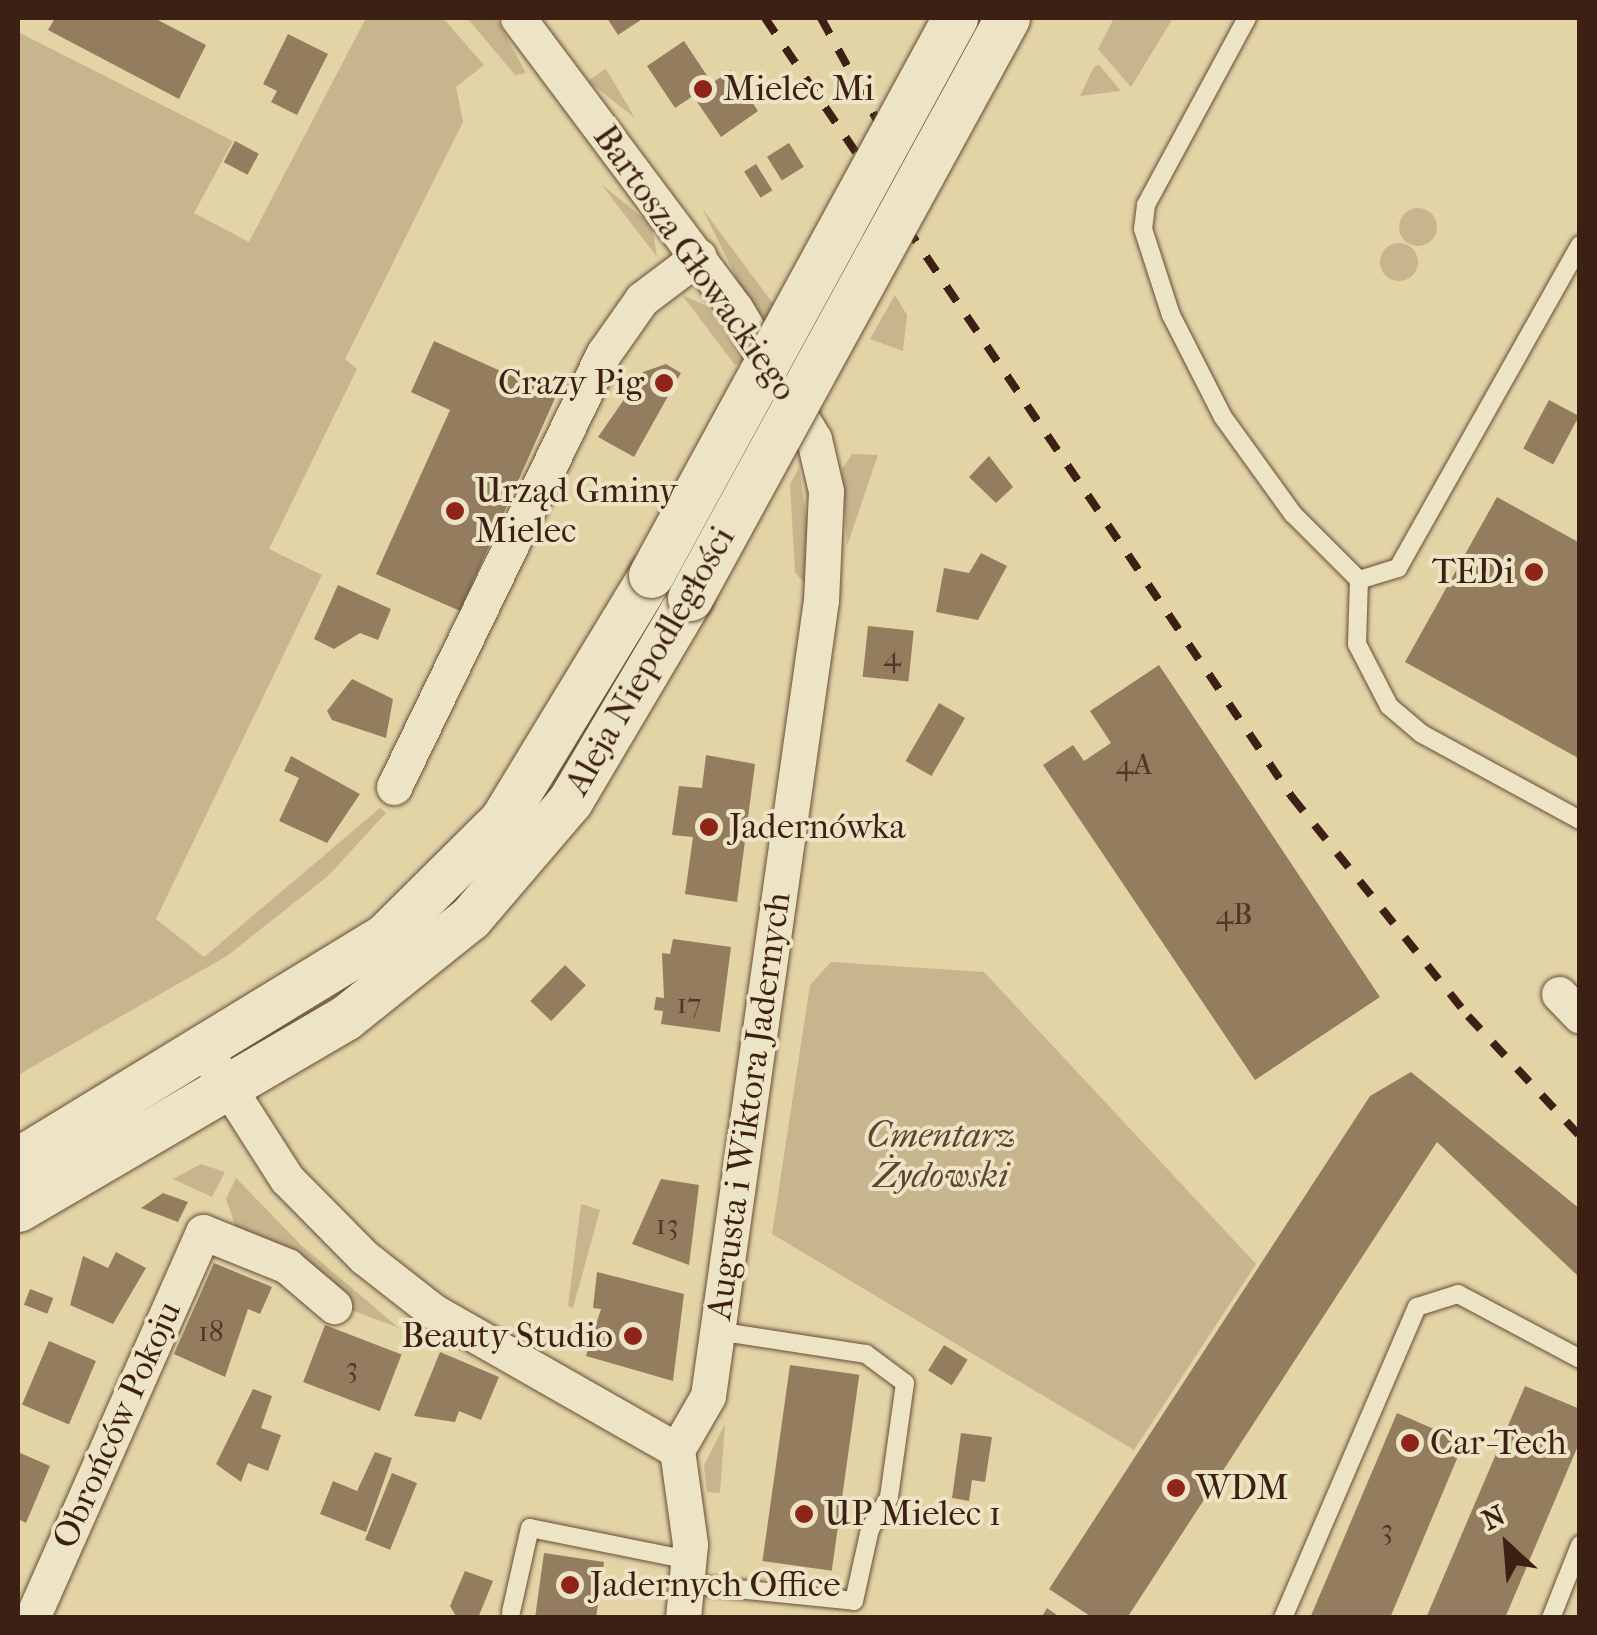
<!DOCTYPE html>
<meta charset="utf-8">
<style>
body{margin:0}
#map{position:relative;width:1597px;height:1635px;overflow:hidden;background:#e3d4a6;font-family:"IM FELL French Canon",serif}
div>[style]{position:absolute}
.green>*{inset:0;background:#c7b58d}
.round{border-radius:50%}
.building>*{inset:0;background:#947d5f;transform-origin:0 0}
.roads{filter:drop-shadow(0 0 2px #674c38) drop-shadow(0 0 2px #674c38)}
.service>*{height:18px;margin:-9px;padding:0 9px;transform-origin:9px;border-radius:9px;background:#ede3c5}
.minor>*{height:35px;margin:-17.5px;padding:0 17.5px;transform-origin:17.5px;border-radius:17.5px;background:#ede3c5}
.tertiary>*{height:45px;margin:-22.5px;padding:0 22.5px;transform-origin:22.5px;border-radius:22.5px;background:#ede3c5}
.rail>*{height:8px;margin-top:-4px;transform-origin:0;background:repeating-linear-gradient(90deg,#3e1f13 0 18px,transparent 0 36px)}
.bridges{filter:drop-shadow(0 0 2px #674c38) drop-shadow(0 0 2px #674c38)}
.tertiary-bridge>*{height:45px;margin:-22.5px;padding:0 22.5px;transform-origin:22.5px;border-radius:22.5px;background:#ede3c5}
.dots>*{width:28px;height:28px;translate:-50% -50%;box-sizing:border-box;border:5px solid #ede3c5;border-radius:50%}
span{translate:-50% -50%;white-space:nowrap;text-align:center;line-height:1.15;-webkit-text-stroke:8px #ede3c5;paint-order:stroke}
.number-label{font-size:30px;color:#543626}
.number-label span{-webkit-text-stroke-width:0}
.poi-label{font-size:35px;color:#3e1f13}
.left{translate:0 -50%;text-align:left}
.right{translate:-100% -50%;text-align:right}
.street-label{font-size:35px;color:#3e1f13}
.park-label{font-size:35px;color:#604432;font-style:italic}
.frame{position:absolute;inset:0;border:20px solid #3e1f13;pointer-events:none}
.north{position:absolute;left:1457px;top:1495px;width:100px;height:100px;-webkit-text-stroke:8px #ede3c5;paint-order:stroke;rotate:334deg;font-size:28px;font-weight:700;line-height:40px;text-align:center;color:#3e1f13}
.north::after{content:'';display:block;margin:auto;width:35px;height:45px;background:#3e1f13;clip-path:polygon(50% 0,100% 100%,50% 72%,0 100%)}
</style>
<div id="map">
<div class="green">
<div style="clip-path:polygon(366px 18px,443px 18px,484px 65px,456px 87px,463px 122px,345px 359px,357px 369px,269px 549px,322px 575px,156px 919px,204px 957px,380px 808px,386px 813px,328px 876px,227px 956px,18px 1075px,18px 32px,233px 141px,194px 213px,249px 242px)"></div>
<div style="clip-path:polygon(467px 18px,496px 18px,526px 73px,515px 75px)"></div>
<div style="clip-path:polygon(1114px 18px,1173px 18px,1131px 87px,1098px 49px)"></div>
<div style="clip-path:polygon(1099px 65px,1121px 91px,1080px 96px,1094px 67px)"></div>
<div style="clip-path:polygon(605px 69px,606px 69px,635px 118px,588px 81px)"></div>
<div style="clip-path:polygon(601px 184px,652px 225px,657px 257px)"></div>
<div class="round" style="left:1399px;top:208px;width:38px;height:38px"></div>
<div style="clip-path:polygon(702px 208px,780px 313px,772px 330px,739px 283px)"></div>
<div class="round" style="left:1380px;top:243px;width:38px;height:38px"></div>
<div style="clip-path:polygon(682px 295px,707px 306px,746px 361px,735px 365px)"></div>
<div style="clip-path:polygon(895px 295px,907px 315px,903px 351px,870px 339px)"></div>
<div style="clip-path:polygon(852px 454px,878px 455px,847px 546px,842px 469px)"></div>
<div style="clip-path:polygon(799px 468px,808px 527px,805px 583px,795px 573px,790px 484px)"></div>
<div style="clip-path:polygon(831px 962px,984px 972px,1256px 1264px,1134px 1450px,772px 1234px,810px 985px)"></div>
<div style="clip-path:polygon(201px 1164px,225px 1172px,212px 1197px,173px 1179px)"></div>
<div style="clip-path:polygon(236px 1178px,301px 1245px,399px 1328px,335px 1304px,236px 1228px,226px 1199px)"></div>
<div style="clip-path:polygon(581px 1204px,600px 1210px,573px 1308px,568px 1306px)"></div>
<div style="clip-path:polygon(725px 1424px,720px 1493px,707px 1492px,704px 1465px)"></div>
</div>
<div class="building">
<div style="clip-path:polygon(55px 18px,154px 18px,206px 45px,179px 99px,48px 30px)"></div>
<div style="clip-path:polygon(607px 18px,644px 18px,618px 35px)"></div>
<div style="clip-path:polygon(288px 34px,328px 54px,297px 115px,271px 102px,277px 91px,263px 84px)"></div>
<div style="clip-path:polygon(684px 41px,712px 83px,731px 70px,758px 111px,721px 137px,693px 96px,675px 108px,647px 66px)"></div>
<div style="left:235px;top:141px;width:27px;height:24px;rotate:28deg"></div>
<div style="left:789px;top:143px;width:28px;height:26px;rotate:58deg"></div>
<div style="left:756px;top:164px;width:31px;height:14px;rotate:58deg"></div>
<div style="clip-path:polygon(434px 341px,556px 396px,460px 611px,376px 574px,450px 410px,411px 392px)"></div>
<div style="clip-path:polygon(666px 364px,681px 373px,634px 457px,598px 437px,643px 372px)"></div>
<div style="left:1549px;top:400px;width:34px;height:55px;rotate:28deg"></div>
<div style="clip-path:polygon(989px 456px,1013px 487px,996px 503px,969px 477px)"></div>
<div style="clip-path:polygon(1497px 497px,1580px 543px,1580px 759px,1405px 662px)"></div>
<div style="clip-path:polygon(981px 553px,1007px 566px,978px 620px,936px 612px,944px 568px,969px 573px)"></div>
<div style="clip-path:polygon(338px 585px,391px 609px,378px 640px,360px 633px,334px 649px,314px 639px)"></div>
<div style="left:868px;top:626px;width:46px;height:51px;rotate:6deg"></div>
<div style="clip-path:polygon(1159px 665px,1380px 997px,1255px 1080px,1043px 765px,1073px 745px,1084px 761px,1111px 743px,1090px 711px)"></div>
<div style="clip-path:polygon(352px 679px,393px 699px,386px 738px,332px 720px,327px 711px)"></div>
<div style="left:939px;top:703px;width:30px;height:67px;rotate:30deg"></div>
<div style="clip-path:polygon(706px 755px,755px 764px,737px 902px,685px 894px,693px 837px,672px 835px,679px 786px,702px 788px)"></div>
<div style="clip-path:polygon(291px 756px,360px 794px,327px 843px,279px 821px,299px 778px,284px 771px)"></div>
<div style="clip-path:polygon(673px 939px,731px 947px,720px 1032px,661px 1024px,663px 1011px,654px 1010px,656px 997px,664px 998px,662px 953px,670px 954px)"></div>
<div style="left:565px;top:965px;width:29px;height:50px;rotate:44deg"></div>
<div style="clip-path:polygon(1411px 1072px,1580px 1209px,1580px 1278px,1437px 1142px,1127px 1618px,1093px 1618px,1049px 1589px,1370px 1096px)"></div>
<div style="clip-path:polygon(661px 1179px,699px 1185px,689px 1265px,632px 1244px)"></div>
<div style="clip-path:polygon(163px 1193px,188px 1202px,178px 1222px,141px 1208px)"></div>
<div style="clip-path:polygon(116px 1252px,146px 1268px,113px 1324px,70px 1305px,83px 1256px,108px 1268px)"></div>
<div style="clip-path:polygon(214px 1263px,272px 1287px,260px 1314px,248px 1309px,225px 1377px,174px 1354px)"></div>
<div style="clip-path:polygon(597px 1272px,684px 1294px,673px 1381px,586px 1356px,601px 1309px,593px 1308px)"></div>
<div style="left:30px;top:1289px;width:25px;height:17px;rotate:21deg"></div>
<div style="left:325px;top:1325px;width:82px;height:61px;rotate:21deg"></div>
<div style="left:49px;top:1341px;width:51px;height:69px;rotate:23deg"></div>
<div style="left:944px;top:1345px;width:28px;height:30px;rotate:32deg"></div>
<div style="clip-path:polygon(440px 1352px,499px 1377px,481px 1420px,459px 1411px,455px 1422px,414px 1416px)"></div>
<div style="left:790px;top:1365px;width:70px;height:198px;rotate:8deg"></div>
<div style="clip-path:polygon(1525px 1386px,1580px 1409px,1580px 1441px,1505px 1618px,1426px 1618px)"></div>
<div style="clip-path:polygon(253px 1389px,272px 1396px,261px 1428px,281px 1435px,268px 1471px,248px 1463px,241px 1482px,216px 1464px)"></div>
<div style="clip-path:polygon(1397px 1413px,1464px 1442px,1390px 1618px,1310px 1618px)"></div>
<div style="clip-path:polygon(961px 1433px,992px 1437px,985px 1482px,972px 1480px,969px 1501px,952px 1498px)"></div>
<div style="clip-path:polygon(18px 1452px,50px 1466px,26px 1523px,18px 1519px)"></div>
<div style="clip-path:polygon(375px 1452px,392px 1458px,366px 1532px,320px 1514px,333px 1481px,357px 1491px)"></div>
<div style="left:392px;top:1473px;width:27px;height:72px;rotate:22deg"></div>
<div style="clip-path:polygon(544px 1553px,604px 1562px,596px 1618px,535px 1618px)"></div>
<div style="clip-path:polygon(465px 1571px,493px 1581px,478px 1618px,457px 1618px,450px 1606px)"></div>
<div style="clip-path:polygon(1047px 1608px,1061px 1618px,1041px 1618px)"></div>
</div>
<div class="roads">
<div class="service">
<div style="left:1247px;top:18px;width:213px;rotate:118.4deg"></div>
<div style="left:1146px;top:205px;width:24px;rotate:97deg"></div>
<div style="left:1143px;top:229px;width:90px;rotate:72deg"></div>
<div style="left:1171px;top:315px;width:114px;rotate:63deg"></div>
<div style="left:1223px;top:417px;width:120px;rotate:54.2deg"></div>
<div style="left:1293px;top:514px;width:93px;rotate:45deg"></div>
<div style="left:1359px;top:580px;width:64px;rotate:91.8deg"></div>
<div style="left:1357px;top:644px;width:70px;rotate:62.7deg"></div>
<div style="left:1389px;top:706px;width:43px;rotate:40.3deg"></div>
<div style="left:1422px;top:734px;width:180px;rotate:28.6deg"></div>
<div style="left:1359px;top:580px;width:41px;rotate:-17.1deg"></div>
<div style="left:1398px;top:568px;width:371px;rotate:-60.6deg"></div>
<div style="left:688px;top:1584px;width:167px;rotate:5.8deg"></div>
<div style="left:854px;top:1601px;width:74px;rotate:-77.5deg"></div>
<div style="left:870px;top:1529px;width:37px;rotate:-59deg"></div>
<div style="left:889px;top:1497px;width:115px;rotate:-82deg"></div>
<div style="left:905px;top:1383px;width:49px;rotate:-143.4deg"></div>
<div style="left:866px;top:1354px;width:151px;rotate:-171.2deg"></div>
<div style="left:511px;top:1612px;width:86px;rotate:-77.3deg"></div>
<div style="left:530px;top:1528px;width:162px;rotate:11.4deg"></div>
<div style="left:1283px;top:1618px;width:339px;rotate:-66.7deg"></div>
<div style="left:1417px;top:1307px;width:43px;rotate:-17.6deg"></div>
<div style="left:1458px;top:1294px;width:138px;rotate:28deg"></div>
<div style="left:1551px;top:1618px;width:79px;rotate:-68.3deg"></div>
</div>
<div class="minor">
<div style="left:518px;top:18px;width:362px;rotate:53.2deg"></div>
<div style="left:735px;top:308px;width:153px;rotate:58.9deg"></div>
<div style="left:814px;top:439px;width:53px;rotate:77deg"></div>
<div style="left:826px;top:491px;width:109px;rotate:92.6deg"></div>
<div style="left:821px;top:600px;width:804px;rotate:98.08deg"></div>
<div style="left:708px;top:1396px;width:62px;rotate:119.9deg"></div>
<div style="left:677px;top:1450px;width:95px;rotate:82.1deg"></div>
<div style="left:690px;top:1544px;width:74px;rotate:95.4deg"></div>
<div style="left:394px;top:787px;width:482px;rotate:-64.2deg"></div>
<div style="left:604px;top:353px;width:66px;rotate:-54.9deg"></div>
<div style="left:642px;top:299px;width:71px;rotate:-37deg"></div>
<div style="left:1559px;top:994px;width:30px;rotate:46deg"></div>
<div style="left:214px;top:1065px;width:135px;rotate:57.4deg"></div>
<div style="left:287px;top:1179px;width:110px;rotate:45.4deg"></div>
<div style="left:364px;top:1257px;width:88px;rotate:38deg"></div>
<div style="left:433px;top:1311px;width:281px;rotate:29.7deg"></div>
<div style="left:32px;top:1618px;width:422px;rotate:-66.1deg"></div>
<div style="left:203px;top:1232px;width:91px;rotate:22deg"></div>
<div style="left:287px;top:1266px;width:62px;rotate:40.4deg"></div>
</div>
<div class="tertiary">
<div style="left:18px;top:1160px;width:431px;rotate:-31.4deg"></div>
<div style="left:386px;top:935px;width:163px;rotate:-44.8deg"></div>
<div style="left:502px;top:820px;width:287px;rotate:-58.7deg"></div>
<div style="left:18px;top:1209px;width:379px;rotate:-30.3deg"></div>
<div style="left:345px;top:1018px;width:160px;rotate:-38.7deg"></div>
<div style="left:470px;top:918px;width:154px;rotate:-49.5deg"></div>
<div style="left:570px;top:801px;width:236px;rotate:-59.4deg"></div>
</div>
</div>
<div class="rail">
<div style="left:765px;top:18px;width:941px;rotate:55.92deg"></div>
<div style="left:1292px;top:797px;width:281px;rotate:51.2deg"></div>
<div style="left:1468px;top:1016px;width:164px;rotate:47deg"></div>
<div style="left:821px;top:18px;width:144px;rotate:61.3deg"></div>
</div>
<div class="bridges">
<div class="tertiary-bridge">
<div style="left:651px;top:575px;width:635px;rotate:-61.38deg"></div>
<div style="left:690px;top:598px;width:661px;rotate:-61.34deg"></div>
</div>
</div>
<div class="dots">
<div style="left:703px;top:89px;background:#8f2418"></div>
<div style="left:664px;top:383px;background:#8f2418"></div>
<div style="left:455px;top:511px;background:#8f2418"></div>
<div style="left:1534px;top:572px;background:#8f2418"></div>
<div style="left:709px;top:827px;background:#8f2418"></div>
<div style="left:633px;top:1336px;background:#8f2418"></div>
<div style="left:1410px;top:1443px;background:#8f2418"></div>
<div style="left:1176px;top:1488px;background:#8f2418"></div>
<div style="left:804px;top:1514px;background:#8f2418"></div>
<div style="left:570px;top:1585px;background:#8f2418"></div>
</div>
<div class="number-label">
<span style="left:892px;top:657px">4</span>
<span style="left:1134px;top:765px">4A</span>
<span style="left:1234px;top:915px">4B</span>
<span style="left:689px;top:1004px">17</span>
<span style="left:667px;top:1225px">13</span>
<span style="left:211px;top:1332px">18</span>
<span style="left:352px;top:1368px">3</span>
<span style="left:1387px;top:1530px">3</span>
</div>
<div class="poi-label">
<span class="left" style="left:723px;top:89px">Mielec Mi</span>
<span class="right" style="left:644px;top:383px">Crazy Pig</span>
<span class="left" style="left:475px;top:511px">Urząd Gminy<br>Mielec</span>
<span class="right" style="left:1514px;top:572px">TEDi</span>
<span class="left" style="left:729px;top:827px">Jadernówka</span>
<span class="right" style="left:613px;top:1336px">Beauty Studio</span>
<span class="left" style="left:1430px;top:1443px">Car-Tech</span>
<span class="left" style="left:1196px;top:1488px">WDM</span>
<span class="left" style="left:824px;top:1514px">UP Mielec 1</span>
<span class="left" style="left:590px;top:1585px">Jadernych Office</span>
</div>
<div class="street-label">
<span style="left:695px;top:263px;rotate:55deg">Bartosza Głowackiego</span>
<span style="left:650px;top:661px;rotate:-60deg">Aleja Niepodległości</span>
<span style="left:749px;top:1106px;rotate:-82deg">Augusta i Wiktora Jadernych</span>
<span style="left:117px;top:1425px;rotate:-66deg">Obrońców Pokoju</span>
</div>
<div class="park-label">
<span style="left:941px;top:1156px">Cmentarz<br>Żydowski</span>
</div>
<div class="frame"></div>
<div class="north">N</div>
</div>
